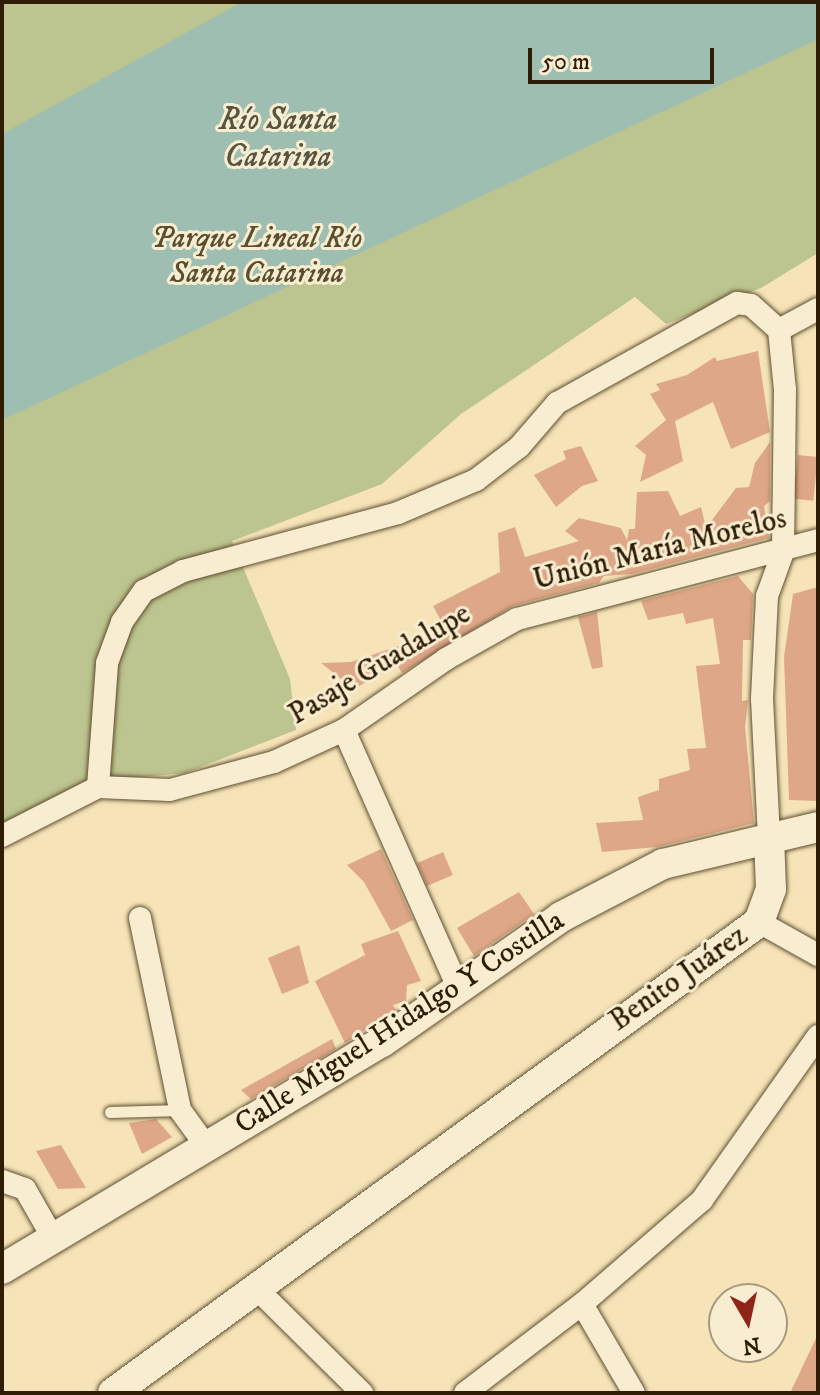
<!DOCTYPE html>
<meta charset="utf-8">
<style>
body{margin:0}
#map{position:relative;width:820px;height:1395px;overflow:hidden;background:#f6e4b8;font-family:"IM FELL DW Pica",serif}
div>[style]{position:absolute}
.green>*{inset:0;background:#bcc48f}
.water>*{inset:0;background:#9dbeb1}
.building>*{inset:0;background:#dea787;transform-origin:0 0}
.roads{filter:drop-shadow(0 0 2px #604f31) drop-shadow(0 0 2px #604f31)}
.lane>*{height:11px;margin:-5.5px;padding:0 5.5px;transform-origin:5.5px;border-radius:5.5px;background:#f9edd1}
.street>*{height:22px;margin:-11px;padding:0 11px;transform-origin:11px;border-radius:11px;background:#f9edd1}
.secondary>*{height:30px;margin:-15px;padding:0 15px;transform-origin:15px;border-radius:15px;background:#f9edd1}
span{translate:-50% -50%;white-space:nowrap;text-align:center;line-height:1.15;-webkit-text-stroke:6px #f9edd1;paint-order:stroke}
.park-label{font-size:30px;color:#594f2e;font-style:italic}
.street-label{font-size:30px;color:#2e1d04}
.water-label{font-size:32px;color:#555541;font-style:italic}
.frame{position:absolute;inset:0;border:4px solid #2e1d04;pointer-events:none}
.north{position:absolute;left:708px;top:1283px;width:80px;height:80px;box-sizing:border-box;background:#f9edd1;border:2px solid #a89a7f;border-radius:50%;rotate:171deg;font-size:22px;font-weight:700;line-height:32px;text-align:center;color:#2e1d04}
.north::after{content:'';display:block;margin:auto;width:28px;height:36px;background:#8f2418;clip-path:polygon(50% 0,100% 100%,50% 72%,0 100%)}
.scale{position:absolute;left:528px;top:48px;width:186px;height:36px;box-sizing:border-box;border:4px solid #2e1d04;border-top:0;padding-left:10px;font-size:24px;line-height:28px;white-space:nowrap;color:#2e1d04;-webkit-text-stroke:6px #f9edd1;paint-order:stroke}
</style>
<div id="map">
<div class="green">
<div style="clip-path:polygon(2px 2px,818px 2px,818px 253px,761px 288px,666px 324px,635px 297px,461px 414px,382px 484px,232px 541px,290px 679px,296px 730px,185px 773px,85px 782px,2px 824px)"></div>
</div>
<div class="water">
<div style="clip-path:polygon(242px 2px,818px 2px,818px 39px,2px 420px,2px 134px)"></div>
</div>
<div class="building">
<div style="clip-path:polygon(758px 351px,770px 432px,731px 449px,713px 402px,675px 421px,683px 461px,640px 482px,646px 455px,635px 446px,666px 420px,650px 394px,660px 390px,656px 384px,687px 375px,715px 357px,717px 361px)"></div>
<div style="clip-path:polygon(770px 442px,770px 501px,764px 506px,769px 538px,632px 574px,604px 576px,599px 583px,513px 606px,402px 673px,397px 665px,354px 689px,321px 663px,351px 662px,446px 630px,433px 606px,500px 572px,498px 533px,515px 527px,525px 557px,579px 541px,565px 531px,579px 518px,621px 528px,627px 540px,629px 529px,635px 529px,637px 492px,668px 491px,680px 516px,701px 507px,706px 528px,736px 488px,749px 487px,755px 463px)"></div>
<div style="clip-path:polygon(581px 446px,598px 481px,582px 486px,556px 507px,534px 475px,566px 459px,563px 451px)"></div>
<div style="left:798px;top:455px;width:20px;height:44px;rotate:6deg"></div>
<div style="clip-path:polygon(738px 576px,753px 594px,751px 640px,743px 640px,742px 701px,748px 700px,745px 727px,754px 823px,657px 847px,602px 852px,596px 823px,643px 820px,638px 797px,659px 790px,659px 779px,690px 770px,687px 749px,706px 748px,696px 666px,720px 664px,713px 618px,686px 624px,683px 613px,648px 620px,641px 601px)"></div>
<div style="clip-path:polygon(818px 587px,818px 801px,789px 800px,784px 657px,793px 594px)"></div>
<div style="clip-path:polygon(597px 612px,603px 667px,592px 669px,578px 617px)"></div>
<div style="clip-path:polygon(381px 849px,413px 920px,391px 931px,364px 882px,347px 865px)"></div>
<div style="left:443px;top:852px;width:25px;height:28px;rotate:67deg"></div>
<div style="clip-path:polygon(519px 892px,534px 914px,474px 956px,457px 928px)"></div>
<div style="clip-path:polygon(398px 931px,421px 981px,407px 985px,406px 1001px,393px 1005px,396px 1010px,345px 1043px,315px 981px,365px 955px,361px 944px)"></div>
<div style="clip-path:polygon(299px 945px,309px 983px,282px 994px,268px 958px)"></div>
<div style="clip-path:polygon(332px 1039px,336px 1049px,251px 1099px,241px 1090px)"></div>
<div style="clip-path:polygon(156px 1119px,172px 1137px,142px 1154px,129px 1123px)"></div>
<div style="clip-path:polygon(61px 1145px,86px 1188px,58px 1189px,36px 1151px)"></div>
<div style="clip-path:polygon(818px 1334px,818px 1393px,790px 1393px)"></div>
</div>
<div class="roads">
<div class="lane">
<div style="left:110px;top:1112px;width:70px;rotate:-1.6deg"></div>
</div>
<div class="street">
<div style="left:779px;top:330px;width:44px;rotate:-28.3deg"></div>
<div style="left:344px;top:730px;width:284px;rotate:66.1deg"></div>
<div style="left:98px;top:787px;width:124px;rotate:-85.8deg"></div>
<div style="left:107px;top:663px;width:44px;rotate:-69.9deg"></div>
<div style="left:122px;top:622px;width:38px;rotate:-55deg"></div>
<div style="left:144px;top:591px;width:44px;rotate:-27.1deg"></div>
<div style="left:183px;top:571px;width:223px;rotate:-15.1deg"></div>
<div style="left:398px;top:513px;width:85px;rotate:-22.9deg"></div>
<div style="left:476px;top:480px;width:54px;rotate:-37.5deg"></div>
<div style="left:519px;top:447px;width:58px;rotate:-49.2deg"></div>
<div style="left:557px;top:403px;width:206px;rotate:-29.1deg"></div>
<div style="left:737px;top:303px;width:14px;rotate:8deg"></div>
<div style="left:751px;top:305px;width:38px;rotate:42deg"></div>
<div style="left:779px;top:330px;width:60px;rotate:84.3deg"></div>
<div style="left:785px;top:390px;width:162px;rotate:90.7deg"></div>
<div style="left:783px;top:552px;width:47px;rotate:110deg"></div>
<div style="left:767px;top:596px;width:103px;rotate:92.8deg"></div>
<div style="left:762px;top:699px;width:137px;rotate:87.1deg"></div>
<div style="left:2px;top:836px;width:108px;rotate:-27deg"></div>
<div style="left:98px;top:787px;width:72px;rotate:2.4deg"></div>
<div style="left:170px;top:790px;width:108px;rotate:-15.1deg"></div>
<div style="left:274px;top:762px;width:77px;rotate:-24.6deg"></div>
<div style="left:344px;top:730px;width:124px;rotate:-34.8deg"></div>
<div style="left:446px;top:659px;width:81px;rotate:-29.4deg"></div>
<div style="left:517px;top:619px;width:311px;rotate:-14.7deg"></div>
<div style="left:140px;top:918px;width:196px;rotate:78.2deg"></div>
<div style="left:180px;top:1110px;width:46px;rotate:53.9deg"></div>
<div style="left:759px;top:922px;width:68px;rotate:29.2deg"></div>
<div style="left:2px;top:1181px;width:24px;rotate:19deg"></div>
<div style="left:25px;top:1189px;width:56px;rotate:60.3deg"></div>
<div style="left:255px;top:1287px;width:151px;rotate:44.7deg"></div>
<div style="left:582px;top:1304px;width:103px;rotate:59.7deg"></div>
<div style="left:465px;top:1393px;width:147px;rotate:-37.3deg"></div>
<div style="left:582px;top:1304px;width:159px;rotate:-40.9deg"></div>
<div style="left:702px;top:1200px;width:201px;rotate:-54.7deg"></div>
</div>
<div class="secondary">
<div style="left:2px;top:1269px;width:443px;rotate:-30.9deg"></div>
<div style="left:382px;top:1042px;width:218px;rotate:-34.9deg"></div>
<div style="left:561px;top:917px;width:115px;rotate:-27.5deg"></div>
<div style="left:663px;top:864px;width:159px;rotate:-13.4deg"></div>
<div style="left:113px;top:1393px;width:799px;rotate:-36.1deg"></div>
<div style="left:759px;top:922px;width:35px;rotate:-70deg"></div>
<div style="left:771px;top:889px;width:53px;rotate:-92.2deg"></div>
</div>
</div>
<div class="park-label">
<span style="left:257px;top:256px">Parque Lineal Río<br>Santa Catarina</span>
</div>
<div class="street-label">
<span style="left:660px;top:550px;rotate:-14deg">Unión María Morelos</span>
<span style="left:380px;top:665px;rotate:-31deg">Pasaje Guadalupe</span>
<span style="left:679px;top:979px;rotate:-35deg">Benito Juárez</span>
<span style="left:400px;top:1023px;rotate:-33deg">Calle Miguel Hidalgo Y Costilla</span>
</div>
<div class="water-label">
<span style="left:278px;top:139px">Río Santa<br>Catarina</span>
</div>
<div class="frame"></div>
<div class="north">N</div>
<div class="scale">50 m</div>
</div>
